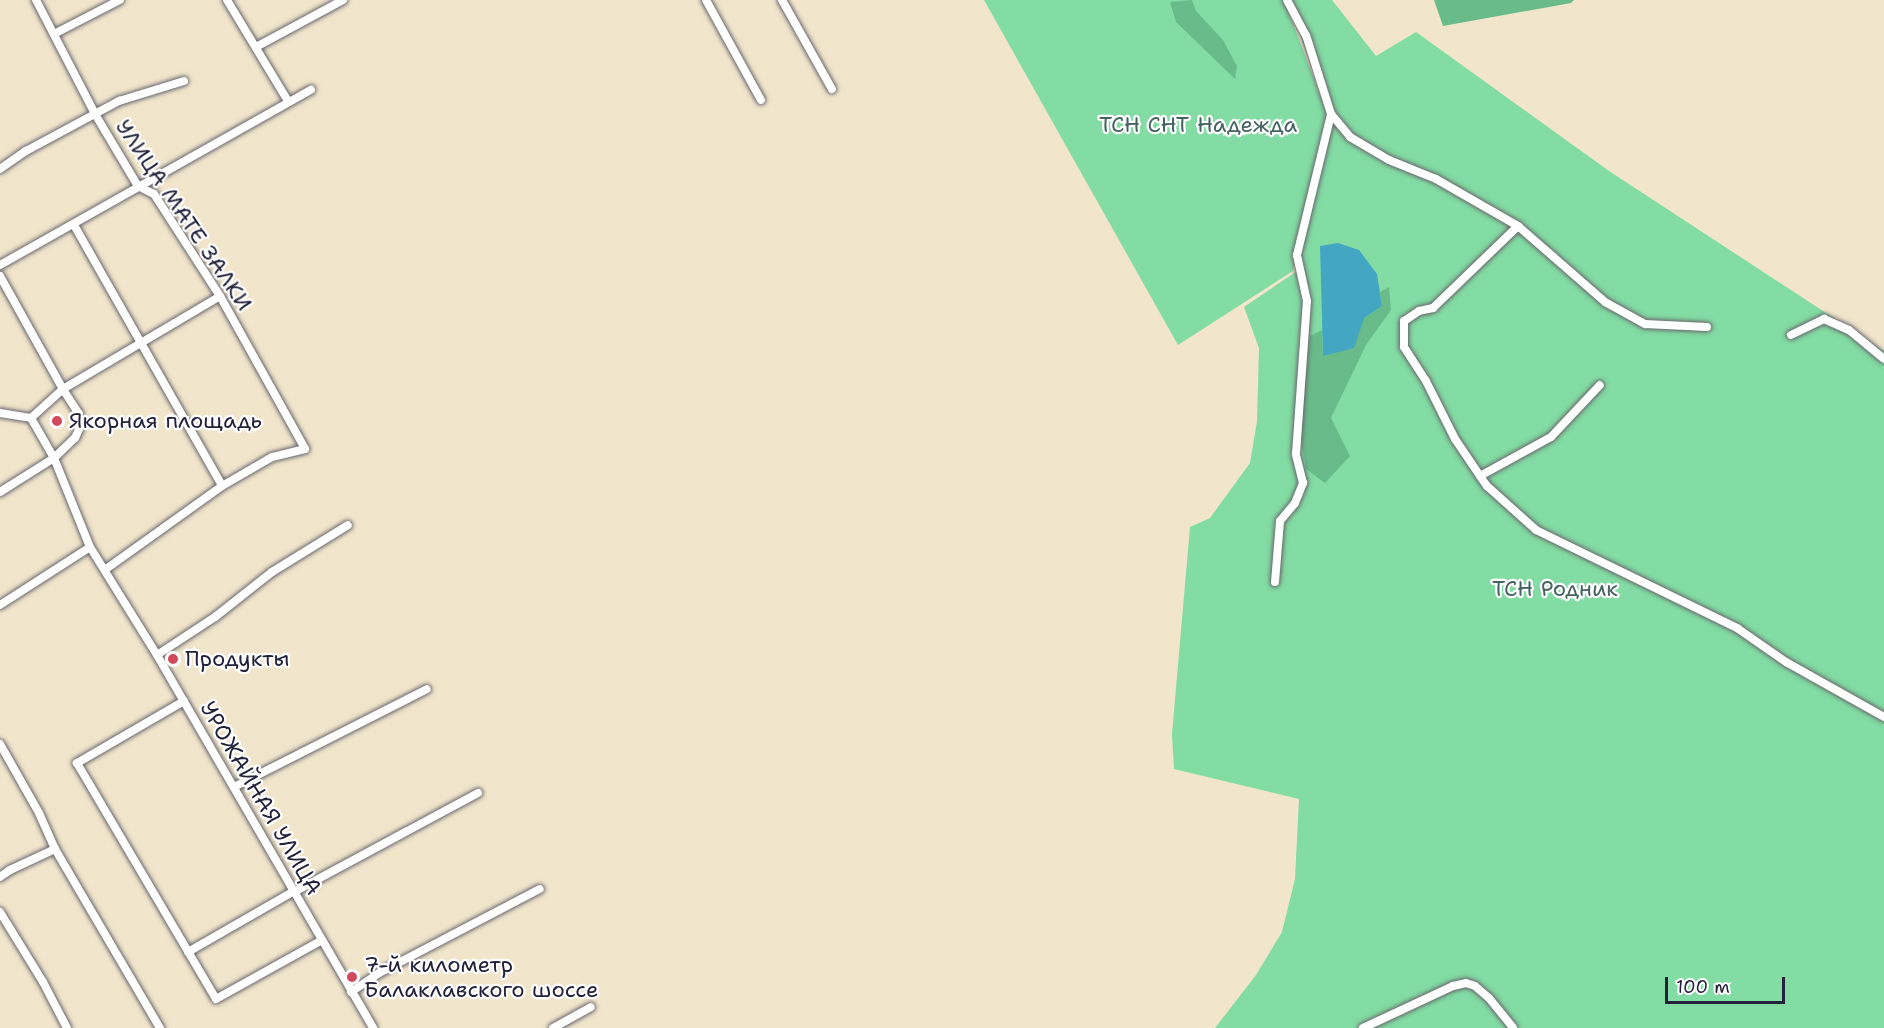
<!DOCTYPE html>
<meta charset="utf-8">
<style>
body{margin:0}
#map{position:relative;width:1884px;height:1028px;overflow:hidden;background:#f1e6cc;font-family:"Shantell Sans",sans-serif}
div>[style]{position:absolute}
.green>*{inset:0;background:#82dca3}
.forest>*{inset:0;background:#69bc89}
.water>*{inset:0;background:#43a7c3}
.roads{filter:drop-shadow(0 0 2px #6a676e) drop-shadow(0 0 2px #6a676e)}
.minor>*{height:8px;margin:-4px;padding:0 4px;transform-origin:4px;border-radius:4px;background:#fff}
.dots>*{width:16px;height:16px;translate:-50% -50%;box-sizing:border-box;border:3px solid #fff;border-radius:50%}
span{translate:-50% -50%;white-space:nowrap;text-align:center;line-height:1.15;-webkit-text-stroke:4.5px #fff;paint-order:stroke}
.park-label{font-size:22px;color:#44635f}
.street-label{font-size:22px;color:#22223b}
.poi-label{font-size:22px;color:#22223b}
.left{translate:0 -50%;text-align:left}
.scale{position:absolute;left:1665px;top:977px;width:120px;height:27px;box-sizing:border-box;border:3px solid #22223b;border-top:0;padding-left:8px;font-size:18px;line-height:21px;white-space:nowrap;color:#22223b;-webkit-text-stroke:4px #fff;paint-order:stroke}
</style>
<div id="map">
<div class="green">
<div style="clip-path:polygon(984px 0,1284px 0,1328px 116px,1293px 271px,1178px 345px)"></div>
<div style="clip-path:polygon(1287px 0,1332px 0,1376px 56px,1416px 32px,1609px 171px,1884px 351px,1884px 1028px,1215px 1028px,1256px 975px,1282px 932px,1295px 879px,1299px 799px,1174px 769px,1172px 734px,1190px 527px,1210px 518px,1250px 463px,1257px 421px,1259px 348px,1244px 307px,1297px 271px,1332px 122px)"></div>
</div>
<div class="forest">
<div style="clip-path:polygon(1192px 0,1196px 11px,1223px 40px,1237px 66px,1235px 79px,1176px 22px,1170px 2px)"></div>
<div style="clip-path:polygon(1434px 0,1574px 0,1571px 3px,1443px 26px)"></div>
<div style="clip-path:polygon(1389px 287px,1391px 310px,1366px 345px,1331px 418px,1350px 456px,1325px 483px,1306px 469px,1300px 433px,1310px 336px,1322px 330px,1323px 356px,1364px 318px,1382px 306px,1380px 292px)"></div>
</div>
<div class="water">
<div style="clip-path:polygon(1338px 243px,1359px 250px,1377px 274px,1382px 306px,1364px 318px,1354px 348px,1323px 356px,1320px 246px)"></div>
</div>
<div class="roads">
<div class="minor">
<div style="left:36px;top:0;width:128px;rotate:62.6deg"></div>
<div style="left:95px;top:114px;width:84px;rotate:59.2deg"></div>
<div style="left:138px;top:186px;width:18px;rotate:27deg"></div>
<div style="left:154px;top:194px;width:121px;rotate:57.1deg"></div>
<div style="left:220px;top:296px;width:175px;rotate:60.9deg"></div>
<div style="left:305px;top:449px;width:34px;rotate:166deg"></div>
<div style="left:272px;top:457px;width:58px;rotate:149.9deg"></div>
<div style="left:222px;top:486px;width:143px;rotate:144.4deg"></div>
<div style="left:227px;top:0;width:118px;rotate:58.9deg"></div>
<div style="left:706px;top:0;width:114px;rotate:61.2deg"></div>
<div style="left:782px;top:0;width:102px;rotate:60.7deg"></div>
<div style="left:1287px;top:0;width:40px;rotate:62deg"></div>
<div style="left:1306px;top:35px;width:83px;rotate:72.4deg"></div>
<div style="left:1331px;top:114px;width:30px;rotate:50deg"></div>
<div style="left:1350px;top:137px;width:45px;rotate:30.5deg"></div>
<div style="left:1389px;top:160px;width:51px;rotate:22deg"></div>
<div style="left:1436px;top:179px;width:95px;rotate:29.8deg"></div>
<div style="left:1518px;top:226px;width:116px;rotate:41.1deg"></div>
<div style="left:1605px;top:302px;width:46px;rotate:28.8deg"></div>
<div style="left:1645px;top:324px;width:62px;rotate:2.8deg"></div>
<div style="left:54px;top:34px;width:74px;rotate:-27.3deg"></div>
<div style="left:256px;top:47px;width:99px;rotate:-28.4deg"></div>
<div style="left:0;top:169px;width:32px;rotate:-35deg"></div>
<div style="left:26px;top:151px;width:106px;rotate:-28.3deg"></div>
<div style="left:119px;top:101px;width:68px;rotate:-17.1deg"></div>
<div style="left:74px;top:225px;width:300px;rotate:60.4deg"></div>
<div style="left:1518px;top:226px;width:118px;rotate:136deg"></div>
<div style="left:1433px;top:308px;width:14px;rotate:168deg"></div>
<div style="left:1419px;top:311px;width:18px;rotate:146deg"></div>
<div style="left:1404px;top:321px;width:26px;rotate:90deg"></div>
<div style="left:1404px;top:347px;width:40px;rotate:57.1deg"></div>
<div style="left:1426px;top:381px;width:65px;rotate:63.4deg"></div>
<div style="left:1455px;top:439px;width:57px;rotate:55.8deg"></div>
<div style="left:1487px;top:486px;width:66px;rotate:41.9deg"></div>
<div style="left:1536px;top:530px;width:224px;rotate:26deg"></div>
<div style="left:1737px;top:628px;width:60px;rotate:34.8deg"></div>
<div style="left:1786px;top:662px;width:112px;rotate:29.3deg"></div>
<div style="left:0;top:265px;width:357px;rotate:-29.4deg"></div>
<div style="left:0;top:276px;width:129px;rotate:60.9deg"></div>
<div style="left:63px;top:389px;width:182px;rotate:-30.6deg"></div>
<div style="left:1791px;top:335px;width:37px;rotate:-26deg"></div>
<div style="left:1824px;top:319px;width:27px;rotate:24deg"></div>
<div style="left:1849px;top:330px;width:45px;rotate:39.6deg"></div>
<div style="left:0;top:413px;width:31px;rotate:9deg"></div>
<div style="left:1480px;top:476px;width:81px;rotate:-28.8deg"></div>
<div style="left:1551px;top:437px;width:71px;rotate:-46.7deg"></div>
<div style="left:0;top:492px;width:64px;rotate:-32.2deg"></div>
<div style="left:54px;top:458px;width:29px;rotate:-44deg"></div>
<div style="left:75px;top:438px;width:10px;rotate:-66deg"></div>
<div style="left:79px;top:429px;width:15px;rotate:-90deg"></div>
<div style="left:79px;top:414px;width:30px;rotate:-123deg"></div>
<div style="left:63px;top:389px;width:43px;rotate:137.8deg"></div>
<div style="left:31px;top:418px;width:46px;rotate:60.1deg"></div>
<div style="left:54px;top:458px;width:96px;rotate:68deg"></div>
<div style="left:90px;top:547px;width:127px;rotate:58.2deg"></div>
<div style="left:157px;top:655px;width:431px;rotate:59.9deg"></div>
<div style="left:1275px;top:582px;width:61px;rotate:-85.3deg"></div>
<div style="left:1280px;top:521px;width:23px;rotate:-50deg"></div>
<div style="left:1295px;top:503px;width:22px;rotate:-68deg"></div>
<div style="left:1303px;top:483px;width:30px;rotate:-104deg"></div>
<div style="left:1296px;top:454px;width:153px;rotate:-85.9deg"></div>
<div style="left:1307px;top:301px;width:47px;rotate:-102.3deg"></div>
<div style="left:1297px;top:255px;width:145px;rotate:-76.4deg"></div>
<div style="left:0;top:605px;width:107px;rotate:-32.8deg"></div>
<div style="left:157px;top:655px;width:69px;rotate:-33.2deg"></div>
<div style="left:215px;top:617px;width:73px;rotate:-38.3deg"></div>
<div style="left:272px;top:572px;width:89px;rotate:-31.7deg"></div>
<div style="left:184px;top:701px;width:124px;rotate:149.9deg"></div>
<div style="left:77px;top:763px;width:274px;rotate:59.5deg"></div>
<div style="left:216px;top:999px;width:121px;rotate:-29.1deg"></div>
<div style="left:0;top:744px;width:79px;rotate:60.5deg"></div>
<div style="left:39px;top:813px;width:39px;rotate:66deg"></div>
<div style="left:55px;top:849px;width:208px;rotate:59.6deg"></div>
<div style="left:234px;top:787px;width:216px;rotate:-26.9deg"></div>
<div style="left:0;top:877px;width:12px;rotate:-35deg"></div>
<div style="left:10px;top:870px;width:50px;rotate:-25deg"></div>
<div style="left:294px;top:892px;width:209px;rotate:-28.3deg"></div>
<div style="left:0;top:912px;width:82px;rotate:58.4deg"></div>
<div style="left:43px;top:982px;width:52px;rotate:62.4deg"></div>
<div style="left:188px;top:952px;width:122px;rotate:-29.9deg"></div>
<div style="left:351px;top:992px;width:36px;rotate:-34deg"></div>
<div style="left:381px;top:972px;width:179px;rotate:-27.6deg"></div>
<div style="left:553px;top:1028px;width:43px;rotate:-28.9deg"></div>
<div style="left:1363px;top:1028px;width:99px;rotate:-25deg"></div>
<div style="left:1453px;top:986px;width:13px;rotate:-13deg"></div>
<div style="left:1466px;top:983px;width:9px;rotate:18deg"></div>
<div style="left:1475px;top:986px;width:18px;rotate:41deg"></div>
<div style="left:1489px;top:998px;width:38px;rotate:51deg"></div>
</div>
</div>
<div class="dots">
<div style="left:57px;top:421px;background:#d1495b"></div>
<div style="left:173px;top:659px;background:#d1495b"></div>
<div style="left:352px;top:977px;background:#d1495b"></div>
</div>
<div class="park-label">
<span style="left:1198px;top:125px">ТСН СНТ Надежда</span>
<span style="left:1555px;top:589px">ТСН Родник</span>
</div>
<div class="street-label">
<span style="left:184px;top:215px;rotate:56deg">УЛИЦА МАТЕ ЗАЛКИ</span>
<span style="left:261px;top:798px;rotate:60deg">УРОЖАЙНАЯ УЛИЦА</span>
</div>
<div class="poi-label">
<span class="left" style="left:69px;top:421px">Якорная площадь</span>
<span class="left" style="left:185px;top:659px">Продукты</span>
<span class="left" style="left:364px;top:977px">7-й километр<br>Балаклавского шоссе</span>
</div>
<div class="scale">100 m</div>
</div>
